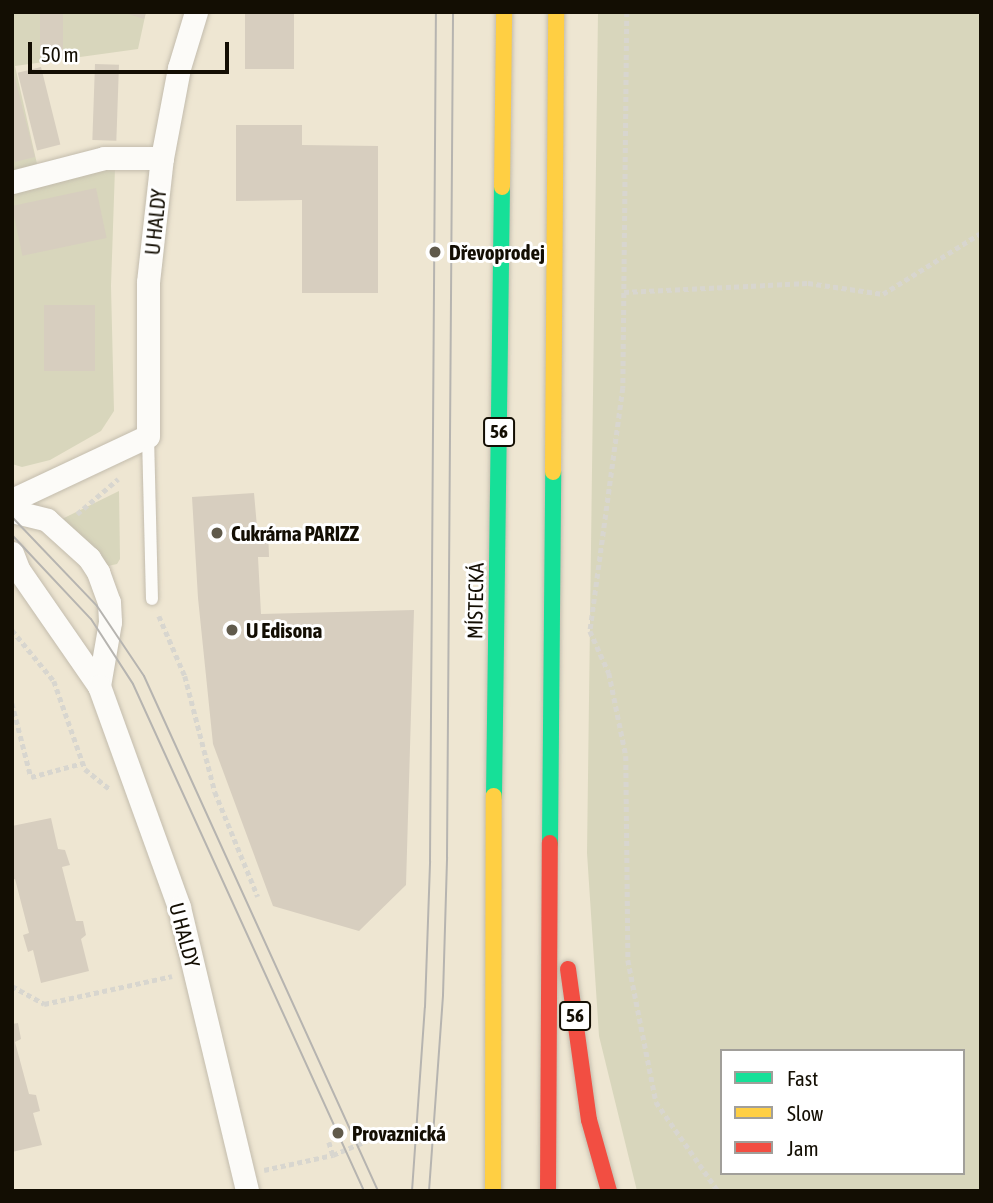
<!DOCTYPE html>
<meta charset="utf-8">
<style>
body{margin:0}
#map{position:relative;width:993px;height:1203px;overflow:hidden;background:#eee6d2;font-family:"Asap Condensed",sans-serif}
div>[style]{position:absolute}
.green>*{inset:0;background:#d8d6bc}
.building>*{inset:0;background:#d7cebf;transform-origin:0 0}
.path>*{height:4.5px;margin-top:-2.25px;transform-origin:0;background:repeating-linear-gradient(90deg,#d8d6cf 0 5px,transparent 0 8.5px)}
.roads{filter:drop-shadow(0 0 2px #c3bcad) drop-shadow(0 0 2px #c3bcad)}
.lane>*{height:12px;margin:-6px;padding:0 6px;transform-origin:6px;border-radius:6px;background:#fcfbf8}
.street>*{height:23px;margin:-11.5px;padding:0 11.5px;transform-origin:11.5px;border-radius:11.5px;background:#fcfbf8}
.fast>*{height:16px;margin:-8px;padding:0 8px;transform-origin:8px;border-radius:8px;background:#16e098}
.slow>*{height:16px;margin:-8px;padding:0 8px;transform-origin:8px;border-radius:8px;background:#ffcf43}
.jam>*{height:16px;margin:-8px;padding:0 8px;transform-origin:8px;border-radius:8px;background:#f24e42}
.tram>*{height:2px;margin:-1px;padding:0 1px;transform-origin:1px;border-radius:1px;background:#b6b4b0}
.dots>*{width:19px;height:19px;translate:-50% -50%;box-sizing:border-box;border:4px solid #fff;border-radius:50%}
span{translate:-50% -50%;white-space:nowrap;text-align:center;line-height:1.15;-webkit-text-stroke:6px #fff;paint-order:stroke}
.shield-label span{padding:2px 5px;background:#fff;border:2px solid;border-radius:5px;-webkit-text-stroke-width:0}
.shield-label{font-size:19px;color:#130e03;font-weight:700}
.street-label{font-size:21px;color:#130e03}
.poi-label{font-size:21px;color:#130e03;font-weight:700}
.left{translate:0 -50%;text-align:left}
.frame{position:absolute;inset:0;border:14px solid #130e03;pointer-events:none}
.legend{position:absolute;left:720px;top:1049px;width:245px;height:126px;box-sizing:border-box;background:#fff;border:2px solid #a19f9a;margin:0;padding:9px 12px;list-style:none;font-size:21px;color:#130e03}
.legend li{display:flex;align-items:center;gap:14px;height:35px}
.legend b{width:35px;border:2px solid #a19f9a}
.scale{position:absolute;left:28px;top:42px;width:201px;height:32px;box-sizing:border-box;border:4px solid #130e03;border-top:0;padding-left:9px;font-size:21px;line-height:24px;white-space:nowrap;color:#130e03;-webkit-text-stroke:5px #fff;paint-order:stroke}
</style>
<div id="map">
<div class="green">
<div style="clip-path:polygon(12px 12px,146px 12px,138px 49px,15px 66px,37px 164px,12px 172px)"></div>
<div style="clip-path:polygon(evenodd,598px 12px,981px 12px,981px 1191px,637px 1191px,599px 1036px,587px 853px,598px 12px,722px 1051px,963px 1051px,963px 1173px,722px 1173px,722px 1051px)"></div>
<div style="clip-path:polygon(115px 168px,111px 286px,114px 411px,101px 431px,50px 460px,22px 467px,12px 464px,12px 192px)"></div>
<div style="clip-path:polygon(119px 491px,120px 559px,117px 564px,108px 566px,62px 519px)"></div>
</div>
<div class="building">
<div style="left:40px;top:12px;width:23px;height:45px"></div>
<div style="clip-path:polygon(122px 12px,146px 12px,144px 19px)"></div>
<div style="left:245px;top:12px;width:49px;height:57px"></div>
<div style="left:95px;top:64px;width:24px;height:76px;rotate:2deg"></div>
<div style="left:41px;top:67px;width:80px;height:24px;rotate:76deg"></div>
<div style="clip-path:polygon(13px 70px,35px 157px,15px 162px,12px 151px)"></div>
<div style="clip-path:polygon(236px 125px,302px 125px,302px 145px,378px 146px,378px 293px,302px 293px,302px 200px,236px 201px)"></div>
<div style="left:96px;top:188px;width:51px;height:86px;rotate:78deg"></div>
<div style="left:44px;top:305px;width:51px;height:66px"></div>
<div style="clip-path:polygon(254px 493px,257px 527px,268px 527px,269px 557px,258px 557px,261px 614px,414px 610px,406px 885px,359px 931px,273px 906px,213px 744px,198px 598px,192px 497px)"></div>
<div style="clip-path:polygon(51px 818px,58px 849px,65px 850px,70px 865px,62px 867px,76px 921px,83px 921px,86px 935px,81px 939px,89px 971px,41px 983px,33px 950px,28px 952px,23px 935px,29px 933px,15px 879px,12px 880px,12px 826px)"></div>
<div style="clip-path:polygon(18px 1023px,21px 1039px,15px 1042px,29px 1094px,36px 1095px,40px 1111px,33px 1113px,42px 1145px,12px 1152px,12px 1024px)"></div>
</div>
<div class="path">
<div style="left:627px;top:12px;width:376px;rotate:90.6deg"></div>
<div style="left:623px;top:388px;width:245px;rotate:97.7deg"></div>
<div style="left:590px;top:631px;width:46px;rotate:65.7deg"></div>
<div style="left:609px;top:673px;width:85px;rotate:78.4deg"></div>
<div style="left:626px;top:756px;width:204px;rotate:89.4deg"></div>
<div style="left:628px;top:960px;width:145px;rotate:78.8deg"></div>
<div style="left:656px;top:1102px;width:108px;rotate:55.1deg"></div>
<div style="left:624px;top:292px;width:184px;rotate:-2.8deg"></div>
<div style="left:808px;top:283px;width:76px;rotate:8.3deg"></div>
<div style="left:883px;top:294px;width:115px;rotate:-31.9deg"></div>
<div style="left:77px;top:514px;width:54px;rotate:-40.5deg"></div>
<div style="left:159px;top:616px;width:65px;rotate:66.6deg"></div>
<div style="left:185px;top:676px;width:120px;rotate:75.5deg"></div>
<div style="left:215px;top:792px;width:113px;rotate:67.7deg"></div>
<div style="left:12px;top:630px;width:66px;rotate:50.5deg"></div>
<div style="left:54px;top:681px;width:93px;rotate:70.6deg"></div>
<div style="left:85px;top:769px;width:33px;rotate:39deg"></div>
<div style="left:12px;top:703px;width:76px;rotate:75.6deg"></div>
<div style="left:31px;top:777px;width:54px;rotate:-15.1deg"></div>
<div style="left:12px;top:986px;width:37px;rotate:29deg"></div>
<div style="left:44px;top:1004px;width:131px;rotate:-12.3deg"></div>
<div style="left:329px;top:1142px;width:14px;rotate:73deg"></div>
<div style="left:264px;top:1170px;width:71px;rotate:-12.3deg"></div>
<div style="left:333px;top:1155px;width:26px;rotate:-23deg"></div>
<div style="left:357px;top:1145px;width:10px;rotate:-24deg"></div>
<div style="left:366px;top:1141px;width:13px;rotate:-108deg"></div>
</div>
<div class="roads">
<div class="lane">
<div style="left:148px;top:436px;width:163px;rotate:88.6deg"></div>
</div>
<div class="street">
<div style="left:12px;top:182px;width:95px;rotate:-14.6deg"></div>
<div style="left:104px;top:158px;width:58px"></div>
<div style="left:12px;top:500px;width:150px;rotate:-25.2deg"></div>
<div style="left:148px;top:436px;width:154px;rotate:-90deg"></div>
<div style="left:148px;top:282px;width:125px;rotate:-83.6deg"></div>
<div style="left:162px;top:158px;width:92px;rotate:-79.3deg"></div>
<div style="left:179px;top:68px;width:59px;rotate:-73.1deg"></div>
<div style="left:12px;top:511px;width:36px;rotate:14deg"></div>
<div style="left:47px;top:520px;width:57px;rotate:42.1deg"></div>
<div style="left:89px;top:558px;width:17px;rotate:57deg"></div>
<div style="left:98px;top:572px;width:32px;rotate:70deg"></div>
<div style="left:109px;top:602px;width:20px;rotate:87deg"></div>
<div style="left:110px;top:622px;width:65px;rotate:99.8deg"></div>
<div style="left:12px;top:553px;width:17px;rotate:69deg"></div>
<div style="left:18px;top:569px;width:142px;rotate:55.3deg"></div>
<div style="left:99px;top:686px;width:235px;rotate:70.1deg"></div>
<div style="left:179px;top:907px;width:292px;rotate:76.5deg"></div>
</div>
<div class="fast">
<div style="left:494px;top:796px;width:609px;rotate:-89.25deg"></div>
<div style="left:550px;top:843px;width:371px;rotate:-89.5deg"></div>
</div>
<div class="slow">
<div style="left:502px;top:187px;width:175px;rotate:-89.3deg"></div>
<div style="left:553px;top:472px;width:460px;rotate:-89.6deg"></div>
<div style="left:493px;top:1191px;width:395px;rotate:-89.9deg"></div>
</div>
<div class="jam">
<div style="left:568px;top:969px;width:152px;rotate:82.1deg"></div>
<div style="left:589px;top:1120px;width:74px;rotate:74.3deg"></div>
<div style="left:548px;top:1191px;width:348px;rotate:-89.7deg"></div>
</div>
</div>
<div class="tram">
<div style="left:12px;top:517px;width:123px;rotate:46.3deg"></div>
<div style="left:97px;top:606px;width:84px;rotate:56.1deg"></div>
<div style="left:144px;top:676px;width:566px;rotate:65.56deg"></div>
<div style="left:12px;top:535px;width:115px;rotate:46.8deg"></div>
<div style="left:91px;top:619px;width:77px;rotate:57.1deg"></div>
<div style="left:133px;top:684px;width:557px;rotate:65.5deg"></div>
<div style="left:412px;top:1191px;width:184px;rotate:-86deg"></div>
<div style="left:425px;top:1007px;width:146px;rotate:-88deg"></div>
<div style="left:430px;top:861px;width:849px;rotate:-89.6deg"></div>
<div style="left:429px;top:1191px;width:196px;rotate:-85.9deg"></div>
<div style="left:443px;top:995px;width:138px;rotate:-88.3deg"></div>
<div style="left:447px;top:857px;width:845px;rotate:-89.59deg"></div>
</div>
<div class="dots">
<div style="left:435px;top:252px;background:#605a4b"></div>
<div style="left:217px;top:533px;background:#605a4b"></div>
<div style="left:232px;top:630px;background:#605a4b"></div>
<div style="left:338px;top:1133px;background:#605a4b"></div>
</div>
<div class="shield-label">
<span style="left:499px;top:432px">56</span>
<span style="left:575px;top:1016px">56</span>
</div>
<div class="street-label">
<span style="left:155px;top:222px;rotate:-84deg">U HALDY</span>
<span style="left:475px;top:601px;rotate:-89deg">MÍSTECKÁ</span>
<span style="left:185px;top:935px;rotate:75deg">U HALDY</span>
</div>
<div class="poi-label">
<span class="left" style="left:449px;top:252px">Dřevoprodej</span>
<span class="left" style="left:231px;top:533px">Cukrárna PARIZZ</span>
<span class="left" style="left:246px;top:630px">U Edisona</span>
<span class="left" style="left:352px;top:1133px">Provaznická</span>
</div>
<div class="frame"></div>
<ul class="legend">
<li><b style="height:9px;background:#16e098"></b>Fast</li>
<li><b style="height:9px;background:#ffcf43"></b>Slow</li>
<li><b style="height:9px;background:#f24e42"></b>Jam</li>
</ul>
<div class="scale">50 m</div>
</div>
